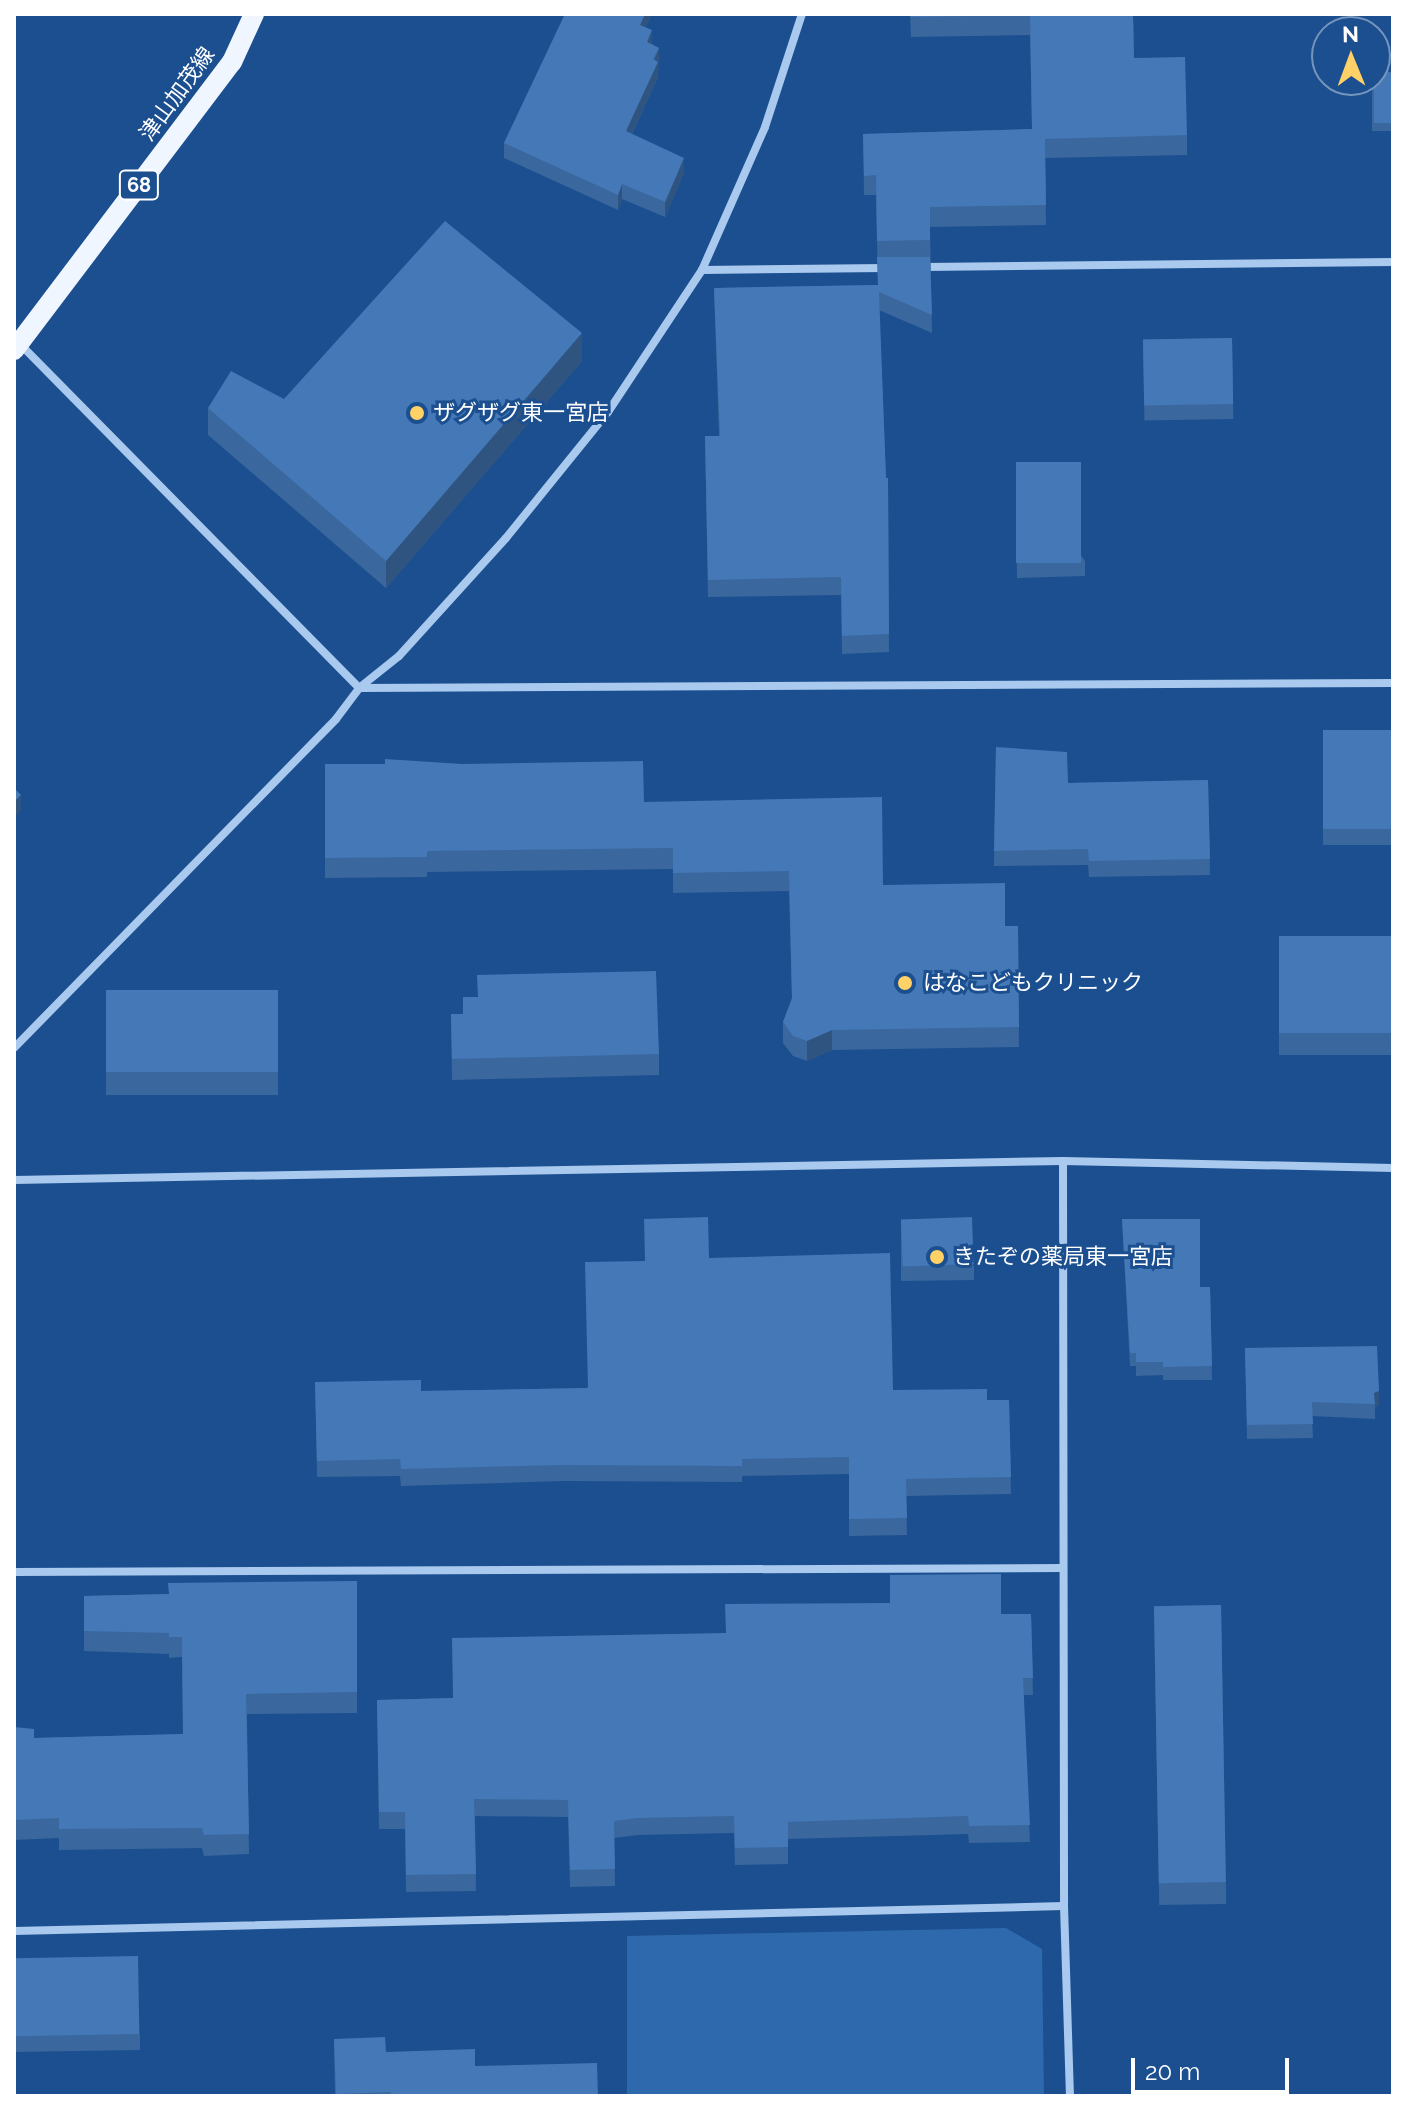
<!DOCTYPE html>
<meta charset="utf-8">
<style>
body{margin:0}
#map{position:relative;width:1407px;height:2110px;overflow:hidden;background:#1b4f8f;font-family:Raleway,"Noto Sans JP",sans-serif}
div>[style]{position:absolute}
.green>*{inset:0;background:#2e69ad}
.street>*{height:8px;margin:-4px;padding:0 4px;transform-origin:4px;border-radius:4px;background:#a9c9ee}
.primary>*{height:20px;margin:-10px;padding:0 10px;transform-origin:10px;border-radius:10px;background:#f0f6ff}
.wall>*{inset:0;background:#3a679d;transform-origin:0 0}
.shaded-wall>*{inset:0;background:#305480}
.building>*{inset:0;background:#4478b7;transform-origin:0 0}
.dots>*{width:22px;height:22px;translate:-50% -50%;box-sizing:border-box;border:4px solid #1b4f8f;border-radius:50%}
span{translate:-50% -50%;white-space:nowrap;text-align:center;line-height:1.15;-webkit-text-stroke:6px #1b4f8f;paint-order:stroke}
.shield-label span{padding:2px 6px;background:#1b4f8f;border:2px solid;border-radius:6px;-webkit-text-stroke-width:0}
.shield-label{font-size:20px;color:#fff;font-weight:700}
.street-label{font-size:22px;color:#fff}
.poi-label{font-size:22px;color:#fff}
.left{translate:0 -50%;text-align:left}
.frame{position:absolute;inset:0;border:16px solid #fff;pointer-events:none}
.north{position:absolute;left:1311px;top:16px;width:80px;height:80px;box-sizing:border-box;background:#1b4f8f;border:2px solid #7695bc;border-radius:50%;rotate:359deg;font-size:22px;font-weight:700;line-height:32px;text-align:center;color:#fff}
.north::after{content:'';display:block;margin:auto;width:28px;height:36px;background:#ffd166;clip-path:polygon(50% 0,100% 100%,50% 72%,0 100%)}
.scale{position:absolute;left:1131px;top:2058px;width:158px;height:36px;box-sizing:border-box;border:4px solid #fff;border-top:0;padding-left:10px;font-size:24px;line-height:28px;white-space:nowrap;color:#fff;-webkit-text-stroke:6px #1b4f8f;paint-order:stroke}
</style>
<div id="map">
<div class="green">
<div style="clip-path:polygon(1006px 1928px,1042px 1949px,1044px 2096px,627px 2096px,627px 1936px)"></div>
</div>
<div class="street">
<div style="left:923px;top:267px;width:470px;rotate:-0.6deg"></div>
<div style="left:702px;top:270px;width:183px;rotate:-0.6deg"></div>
<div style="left:20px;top:344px;width:483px;rotate:45.4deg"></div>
<div style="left:359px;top:688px;width:1034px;rotate:-0.28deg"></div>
<div style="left:14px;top:1048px;width:460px;rotate:-45.6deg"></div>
<div style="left:336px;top:719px;width:39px;rotate:-53deg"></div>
<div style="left:359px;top:688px;width:51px;rotate:-38.7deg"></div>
<div style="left:399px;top:656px;width:159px;rotate:-47.8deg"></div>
<div style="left:506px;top:538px;width:162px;rotate:-51deg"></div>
<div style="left:608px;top:412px;width:170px;rotate:-56.5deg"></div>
<div style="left:702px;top:270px;width:156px;rotate:-66.2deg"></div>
<div style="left:765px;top:127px;width:119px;rotate:-71.9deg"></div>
<div style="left:1063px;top:1161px;width:745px;rotate:89.92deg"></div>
<div style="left:1064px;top:1906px;width:190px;rotate:88.2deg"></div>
<div style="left:14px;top:1180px;width:1049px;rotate:-1.04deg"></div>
<div style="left:1063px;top:1161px;width:330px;rotate:1.2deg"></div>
<div style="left:14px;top:1572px;width:1049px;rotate:-0.22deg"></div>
<div style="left:14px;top:1931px;width:1050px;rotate:-1.36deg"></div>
</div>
<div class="primary">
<div style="left:14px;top:350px;width:361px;rotate:-52.9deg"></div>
<div style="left:232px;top:62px;width:53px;rotate:-65.4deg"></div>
</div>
<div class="wall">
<div style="clip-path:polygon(565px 14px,652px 14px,646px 27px,652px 44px,659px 48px,658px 77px,632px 134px,684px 173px,665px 217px,622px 199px,618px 210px,504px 158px,504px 143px)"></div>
<div style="clip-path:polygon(910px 14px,1133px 14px,1134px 58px,1187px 135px,1187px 155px,1045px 158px,1046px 225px,930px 227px,932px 333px,879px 310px,886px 478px,888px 478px,889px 652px,842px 654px,841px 595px,708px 597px,705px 436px,719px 436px,714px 288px,878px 285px,876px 195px,864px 195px,863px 134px,1032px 129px,1030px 35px,911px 37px)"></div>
<div style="left:1393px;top:72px;width:59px;height:21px;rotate:90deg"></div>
<div style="left:1232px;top:338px;width:81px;height:89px;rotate:89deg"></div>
<div style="clip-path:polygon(582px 361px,386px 588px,208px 435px,208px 408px,284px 399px)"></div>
<div style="clip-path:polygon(1016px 462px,1085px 561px,1085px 576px,1017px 578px)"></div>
<div style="left:1323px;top:730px;width:70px;height:115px"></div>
<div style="clip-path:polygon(996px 747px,1068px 783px,1208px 780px,1210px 875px,1089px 877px,1088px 865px,994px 866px)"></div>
<div style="clip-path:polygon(325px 764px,644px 802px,883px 885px,1005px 926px,1018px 926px,1019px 1047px,832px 1050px,807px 1061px,793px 1056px,783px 1043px,783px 1022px,792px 999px,789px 891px,673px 893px,673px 869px,427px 872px,427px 877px,325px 878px)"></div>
<div style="left:1393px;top:936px;width:119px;height:114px;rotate:90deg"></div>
<div style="left:106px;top:990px;width:172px;height:105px"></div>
<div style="clip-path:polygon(451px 1014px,659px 1054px,659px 1075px,452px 1080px)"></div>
<div style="clip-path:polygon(901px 1219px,974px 1264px,974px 1280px,901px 1281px)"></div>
<div style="clip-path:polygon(1122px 1219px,1200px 1287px,1210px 1287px,1212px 1380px,1163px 1380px,1163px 1375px,1136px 1376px,1136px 1366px,1130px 1366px)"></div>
<div style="clip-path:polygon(709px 1258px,893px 1390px,987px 1400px,1009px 1400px,1011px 1494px,906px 1496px,907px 1535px,849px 1536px,849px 1474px,742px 1476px,742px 1482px,563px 1481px,401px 1486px,400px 1476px,317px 1477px,315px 1382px,421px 1391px,587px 1388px,645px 1261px)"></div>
<div style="clip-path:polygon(1245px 1348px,1379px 1405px,1375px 1407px,1375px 1419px,1312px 1416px,1313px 1438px,1247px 1439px)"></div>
<div style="clip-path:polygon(357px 1581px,357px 1713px,247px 1714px,249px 1854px,204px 1856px,202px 1848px,59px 1850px,59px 1838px,14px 1840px,14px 1727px,34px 1738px,183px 1734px,182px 1657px,169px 1658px,169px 1654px,84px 1651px,84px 1596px,168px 1594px)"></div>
<div style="left:1221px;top:1605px;width:299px;height:67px;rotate:89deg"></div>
<div style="clip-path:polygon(1001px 1614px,1031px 1614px,1033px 1695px,1023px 1695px,1030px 1842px,969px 1843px,968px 1834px,788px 1839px,788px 1864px,735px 1865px,734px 1833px,638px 1835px,614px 1838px,615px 1886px,570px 1887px,568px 1817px,475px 1816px,476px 1891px,406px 1892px,405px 1829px,379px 1829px,377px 1700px,452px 1698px,725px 1633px)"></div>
<div style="clip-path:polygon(14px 1959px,140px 2034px,140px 2050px,14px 2052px)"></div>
<div style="clip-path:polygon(334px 2039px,386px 2052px,475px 2066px,598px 2096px,335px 2096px)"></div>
</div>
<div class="shaded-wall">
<div style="clip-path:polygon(645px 14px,652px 14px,640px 40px,640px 25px)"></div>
<div style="clip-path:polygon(652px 30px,652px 45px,647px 42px)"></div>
<div style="clip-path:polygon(659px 48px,658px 77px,626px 146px,626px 131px)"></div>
<div style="clip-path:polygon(684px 158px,684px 173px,665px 217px,665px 202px)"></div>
<div style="clip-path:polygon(622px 184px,622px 199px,618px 210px,618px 195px)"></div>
<div style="clip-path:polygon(582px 333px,582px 361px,386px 588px,386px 561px)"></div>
<div style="clip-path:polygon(21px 795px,21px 810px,14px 818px,14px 802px)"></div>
<div style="clip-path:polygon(832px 1030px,832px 1050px,807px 1061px,807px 1041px)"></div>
<div style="clip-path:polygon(1379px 1391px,1379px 1405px,1375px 1407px,1374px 1393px)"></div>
</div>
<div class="building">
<div style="clip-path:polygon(565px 14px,645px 14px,640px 25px,652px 30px,647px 42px,659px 48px,653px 59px,658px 62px,626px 131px,684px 158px,665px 202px,622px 184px,618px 195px,504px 143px)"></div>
<div style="clip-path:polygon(910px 14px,1133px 14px,1134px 58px,1185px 57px,1187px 135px,1045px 139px,1046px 205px,930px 207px,930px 240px,877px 241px,876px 175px,864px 176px,863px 134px,1032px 129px,1030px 15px,911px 17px)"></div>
<div style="clip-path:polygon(1393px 72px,1393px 123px,1374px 123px,1374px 80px,1375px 80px,1375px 73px)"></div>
<div style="clip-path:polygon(445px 221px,582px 333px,386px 561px,208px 408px,231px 371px,284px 399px)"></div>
<div style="clip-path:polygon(877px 257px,930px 257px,932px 315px,879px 292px,886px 478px,888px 478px,889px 634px,842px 636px,841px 577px,708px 580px,705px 436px,720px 436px,714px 288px,878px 285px)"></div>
<div style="left:1232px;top:338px;width:66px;height:89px;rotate:89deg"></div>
<div style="left:1016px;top:462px;width:65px;height:101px"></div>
<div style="left:1323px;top:730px;width:70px;height:99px"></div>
<div style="clip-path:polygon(996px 747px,1067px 752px,1068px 783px,1208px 780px,1210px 859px,1089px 861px,1088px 849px,994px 851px)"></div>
<div style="clip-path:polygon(385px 759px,462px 764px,643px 761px,644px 802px,882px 797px,883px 885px,1005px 883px,1005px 926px,1018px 926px,1019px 1027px,832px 1030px,807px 1041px,793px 1036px,783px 1022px,792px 998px,789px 871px,673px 873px,673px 848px,427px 851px,427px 857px,325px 858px,325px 764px,385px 764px)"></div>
<div style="clip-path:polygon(14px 788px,21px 795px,14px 802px)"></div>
<div style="left:1393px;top:936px;width:97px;height:114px;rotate:90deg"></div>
<div style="clip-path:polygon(656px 971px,659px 1054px,452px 1059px,451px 1014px,463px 1014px,463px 997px,478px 997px,477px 975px)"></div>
<div style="left:106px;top:990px;width:172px;height:82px"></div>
<div style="clip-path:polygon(708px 1217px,709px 1258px,890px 1253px,893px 1390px,987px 1389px,987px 1400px,1009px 1400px,1011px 1477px,906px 1479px,907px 1518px,849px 1519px,849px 1457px,742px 1459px,742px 1466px,563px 1465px,401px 1469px,400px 1459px,317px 1461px,315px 1382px,421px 1380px,421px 1391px,588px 1388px,585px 1262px,645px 1261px,644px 1219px)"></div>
<div style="left:972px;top:1217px;width:47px;height:71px;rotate:88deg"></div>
<div style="clip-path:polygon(1122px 1219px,1200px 1219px,1200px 1287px,1210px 1287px,1212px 1366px,1163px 1367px,1163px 1362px,1136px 1362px,1136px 1353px,1130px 1353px)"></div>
<div style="clip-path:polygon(1377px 1346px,1379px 1391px,1374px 1393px,1375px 1404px,1312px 1402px,1313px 1424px,1247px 1425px,1245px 1348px)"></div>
<div style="clip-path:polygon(1001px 1574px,1001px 1614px,1031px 1614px,1033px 1678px,1023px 1678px,1030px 1825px,969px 1826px,968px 1816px,788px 1822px,788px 1847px,735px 1848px,734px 1816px,638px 1818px,614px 1821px,615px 1869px,570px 1870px,568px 1800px,474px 1799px,476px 1874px,406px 1875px,405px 1812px,379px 1812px,377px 1700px,453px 1698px,452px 1638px,726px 1633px,725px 1604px,890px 1603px,890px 1575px)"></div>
<div style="clip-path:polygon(357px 1581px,357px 1692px,246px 1694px,249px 1834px,204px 1835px,202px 1828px,59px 1829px,59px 1818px,14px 1820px,14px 1727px,34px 1729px,34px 1738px,183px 1734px,182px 1637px,169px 1637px,169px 1633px,84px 1631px,84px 1596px,169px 1594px,168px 1583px)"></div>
<div style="left:1221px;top:1605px;width:277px;height:67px;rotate:89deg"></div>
<div style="left:138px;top:1956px;width:78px;height:124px;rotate:89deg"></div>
<div style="clip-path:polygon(385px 2037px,386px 2052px,475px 2049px,475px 2066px,597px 2063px,598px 2096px,391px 2096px,391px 2092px,336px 2094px,334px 2039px)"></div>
</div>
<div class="dots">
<div style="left:417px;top:413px;background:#ffd166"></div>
<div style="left:905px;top:983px;background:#ffd166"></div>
<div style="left:937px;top:1257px;background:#ffd166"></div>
</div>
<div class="shield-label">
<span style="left:139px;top:185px">68</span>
</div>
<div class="street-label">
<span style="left:177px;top:94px;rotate:-54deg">津山加茂線</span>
</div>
<div class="poi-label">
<span class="left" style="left:433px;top:413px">ザグザグ東一宮店</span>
<span class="left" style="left:923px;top:983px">はなこどもクリニック</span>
<span class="left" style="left:953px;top:1257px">きたぞの薬局東一宮店</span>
</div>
<div class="frame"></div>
<div class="north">N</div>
<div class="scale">20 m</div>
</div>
